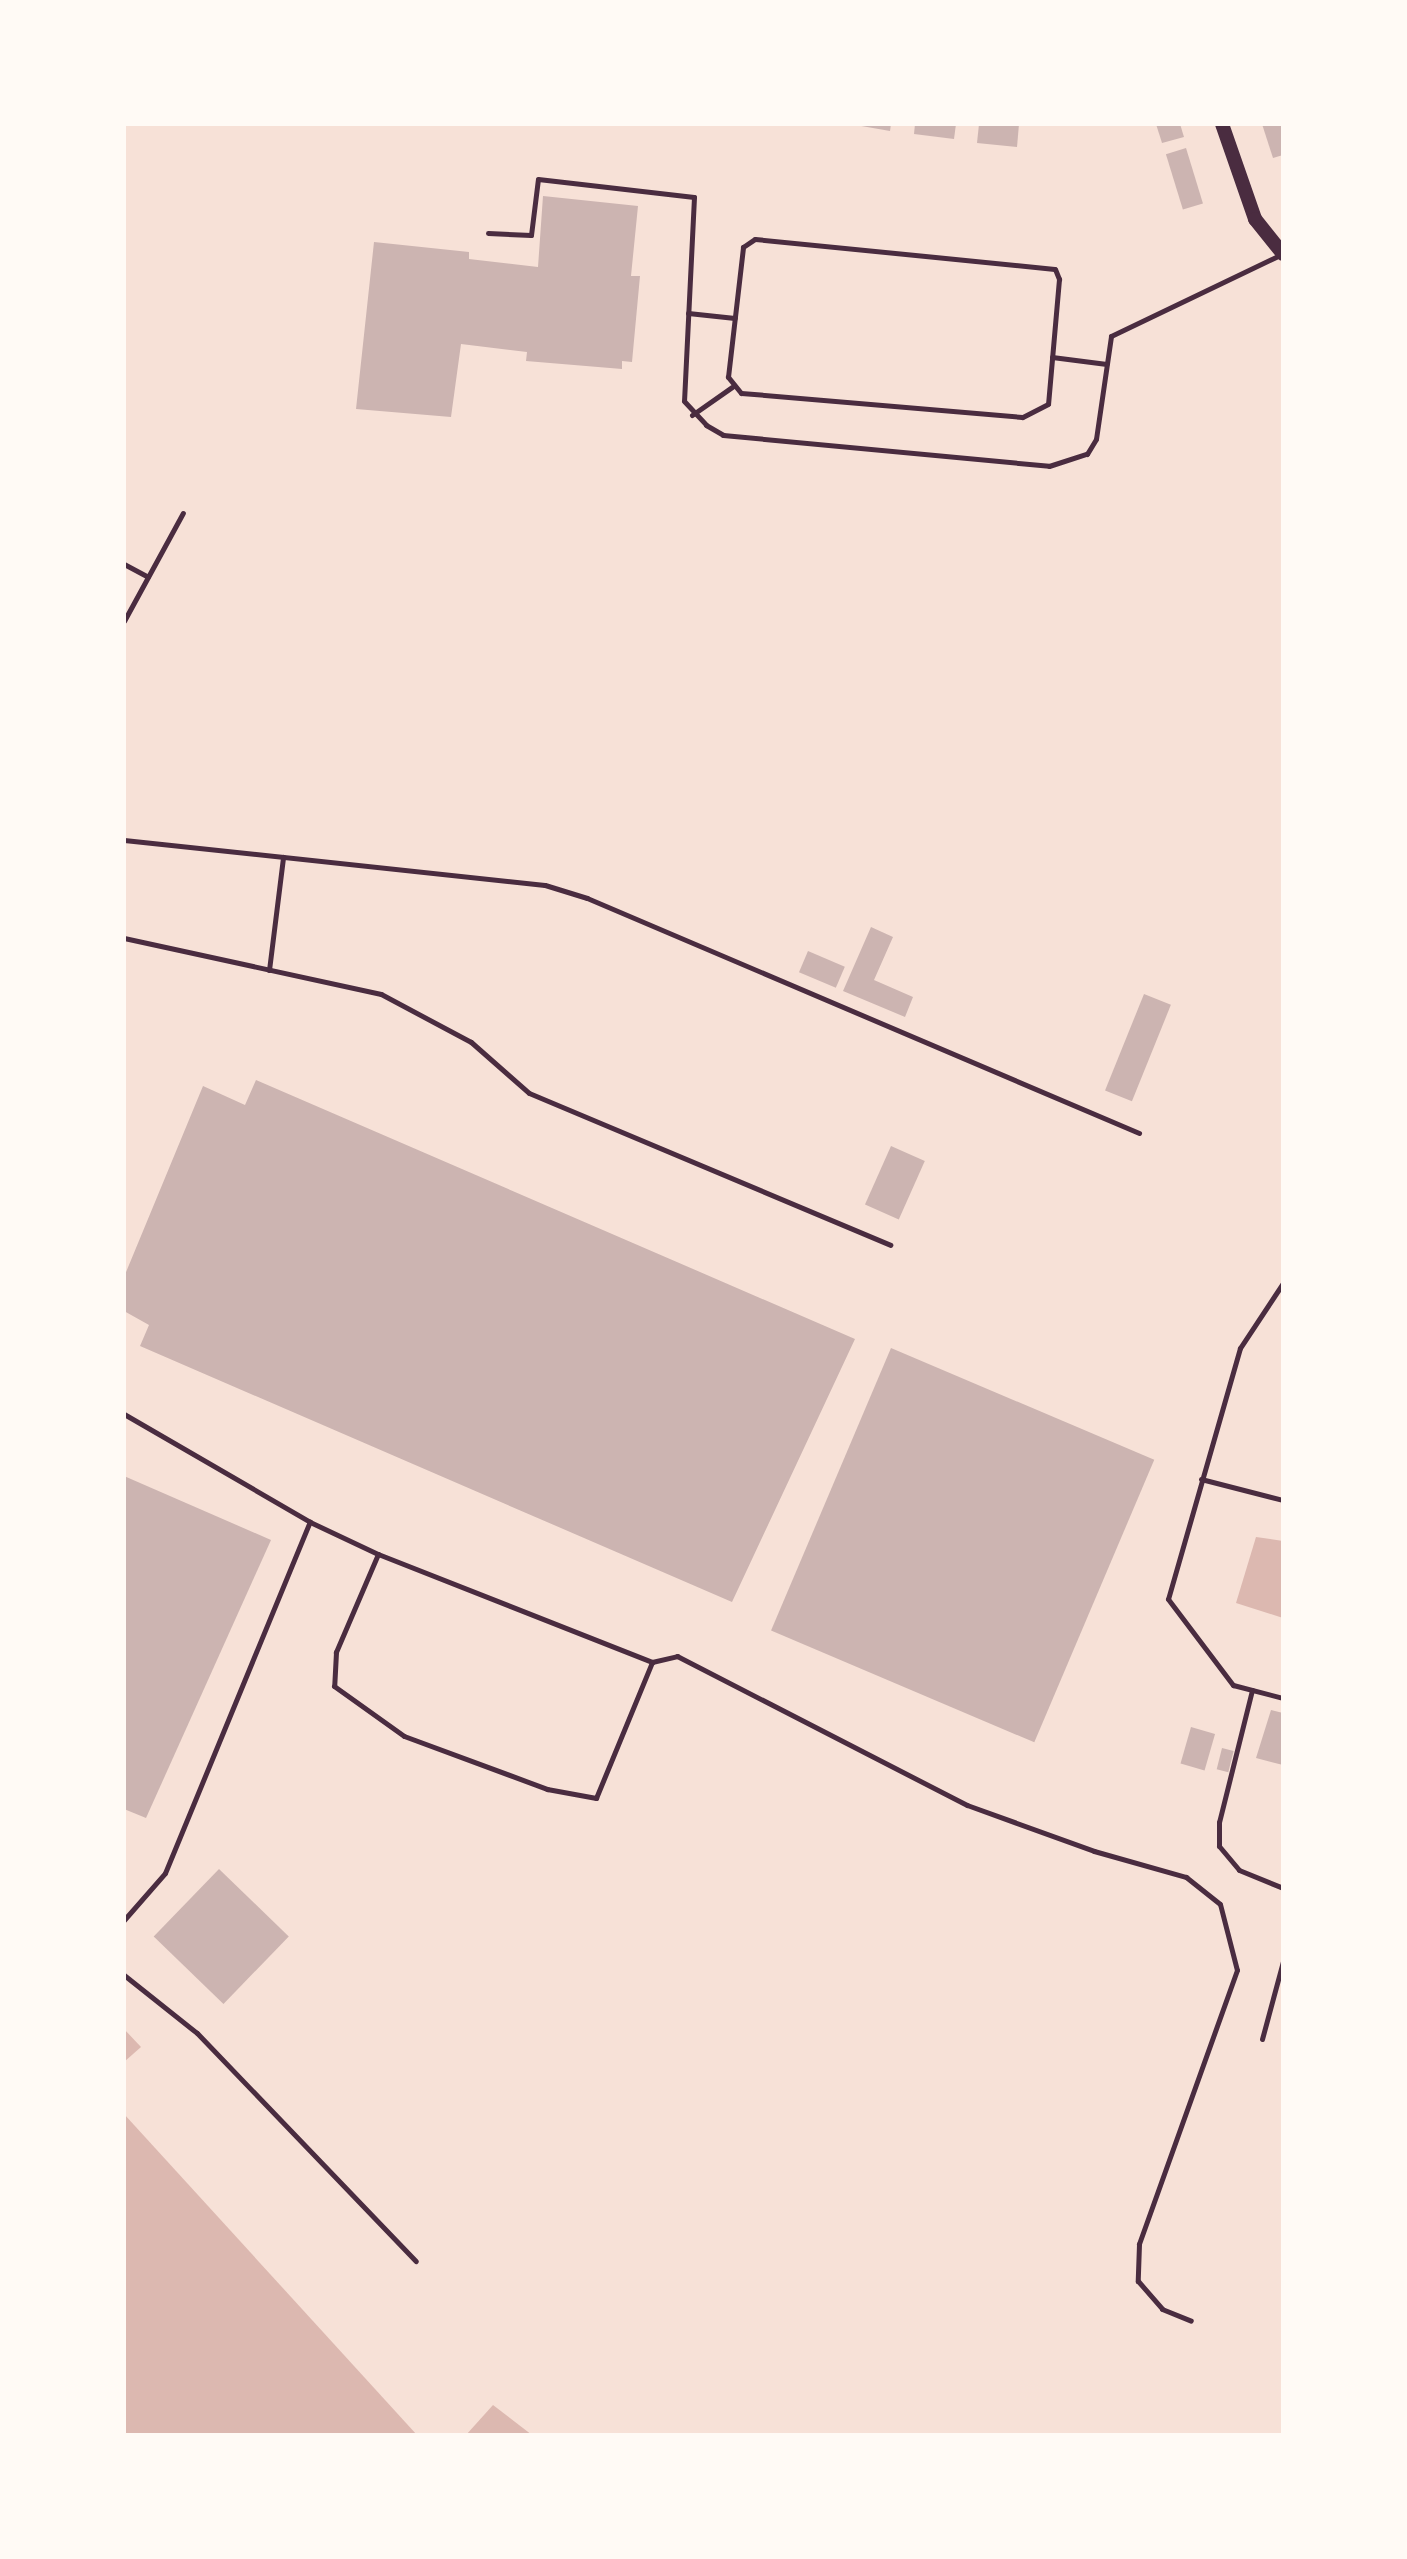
<!DOCTYPE html>
<style>
body{margin:0}
#map{position:relative;width:1407px;height:2559px;overflow:hidden;background:#f7e1d7;font-family:Lora,serif}
div>[style]{position:absolute}
.water>*{inset:0;background:#dcb8b0}
.building>*{inset:0;background:#ccb4b1;transform-origin:0 0}
.service>*{height:5px;margin:-2.5px;padding:0 2.5px;transform-origin:2.5px;border-radius:2.5px;background:#4a2c40}
.tertiary>*{height:14px;margin:-7px;padding:0 7px;transform-origin:7px;border-radius:7px;background:#4a2c40}
span{translate:-50% -50%;white-space:nowrap;text-align:center;line-height:1.15;-webkit-text-stroke:8px #fffaf5;paint-order:stroke}
.frame{position:absolute;inset:0;border:126px solid #fffaf5;pointer-events:none}
</style>
<div id="map">
<div class="water">
<div style="clip-path:polygon(1256px 1537px,1283px 1541px,1283px 1618px,1236px 1603px)"></div>
<div style="clip-path:polygon(124px 2029px,141px 2047px,124px 2062px)"></div>
<div style="clip-path:polygon(124px 2114px,417px 2435px,124px 2435px)"></div>
<div style="clip-path:polygon(493px 2405px,532px 2435px,466px 2435px)"></div>
</div>
<div class="building">
<div style="clip-path:polygon(850px 124px,891px 124px,890px 131px)"></div>
<div style="clip-path:polygon(915px 124px,956px 124px,954px 139px,914px 134px)"></div>
<div style="clip-path:polygon(979px 124px,1019px 124px,1017px 147px,977px 143px)"></div>
<div style="clip-path:polygon(1156px 124px,1180px 124px,1184px 137px,1162px 143px)"></div>
<div style="clip-path:polygon(1262px 124px,1283px 124px,1283px 155px,1273px 158px)"></div>
<div style="left:1186px;top:148px;width:58px;height:21px;rotate:73deg"></div>
<div style="clip-path:polygon(543px 196px,638px 206px,631px 276px,640px 276px,632px 362px,622px 361px,622px 369px,526px 361px,527px 352px,461px 344px,451px 417px,356px 409px,374px 242px,469px 252px,469px 259px,538px 267px)"></div>
<div style="clip-path:polygon(871px 927px,893px 937px,874px 980px,913px 997px,905px 1017px,843px 991px)"></div>
<div style="left:808px;top:951px;width:40px;height:23px;rotate:23deg"></div>
<div style="left:1144px;top:994px;width:29px;height:104px;rotate:22deg"></div>
<div style="clip-path:polygon(256px 1080px,855px 1339px,732px 1602px,140px 1346px,149px 1325px,124px 1311px,124px 1277px,203px 1086px,245px 1105px)"></div>
<div style="left:891px;top:1146px;width:37px;height:64px;rotate:24deg"></div>
<div style="left:891px;top:1348px;width:286px;height:307px;rotate:23deg"></div>
<div style="clip-path:polygon(124px 1476px,271px 1540px,146px 1818px,124px 1809px)"></div>
<div style="clip-path:polygon(1271px 1710px,1283px 1713px,1283px 1765px,1256px 1758px)"></div>
<div style="left:1191px;top:1727px;width:25px;height:38px;rotate:16deg"></div>
<div style="left:1222px;top:1748px;width:12px;height:22px;rotate:14deg"></div>
<div style="left:219px;top:1869px;width:97px;height:94px;rotate:44deg"></div>
</div>
<div class="service">
<div style="left:488px;top:233px;width:43px;rotate:2.7deg"></div>
<div style="left:531px;top:235px;width:56px;rotate:-82.9deg"></div>
<div style="left:538px;top:179px;width:157px;rotate:6.6deg"></div>
<div style="left:694px;top:197px;width:204px;rotate:92.8deg"></div>
<div style="left:684px;top:401px;width:33px;rotate:47deg"></div>
<div style="left:706px;top:425px;width:20px;rotate:30deg"></div>
<div style="left:723px;top:435px;width:327px;rotate:5.4deg"></div>
<div style="left:1049px;top:466px;width:40px;rotate:-18deg"></div>
<div style="left:1087px;top:454px;width:17px;rotate:-59deg"></div>
<div style="left:1096px;top:439px;width:104px;rotate:-81.7deg"></div>
<div style="left:1111px;top:336px;width:190px;rotate:-25.6deg"></div>
<div style="left:755px;top:239px;width:301px;rotate:5.7deg"></div>
<div style="left:1055px;top:269px;width:11px;rotate:68deg"></div>
<div style="left:1059px;top:279px;width:125px;rotate:95deg"></div>
<div style="left:1048px;top:404px;width:29px;rotate:153deg"></div>
<div style="left:1022px;top:417px;width:282px;rotate:-175.1deg"></div>
<div style="left:741px;top:393px;width:21px;rotate:-129deg"></div>
<div style="left:728px;top:377px;width:131px;rotate:-83.4deg"></div>
<div style="left:743px;top:247px;width:14px;rotate:-34deg"></div>
<div style="left:688px;top:313px;width:47px;rotate:6.1deg"></div>
<div style="left:1052px;top:357px;width:55px;rotate:7.3deg"></div>
<div style="left:692px;top:415px;width:49px;rotate:-35deg"></div>
<div style="left:124px;top:564px;width:27px;rotate:28deg"></div>
<div style="left:124px;top:621px;width:123px;rotate:-61.4deg"></div>
<div style="left:124px;top:840px;width:423px;rotate:6.1deg"></div>
<div style="left:545px;top:885px;width:44px;rotate:17.2deg"></div>
<div style="left:587px;top:898px;width:600px;rotate:23.06deg"></div>
<div style="left:124px;top:938px;width:263px;rotate:12.3deg"></div>
<div style="left:381px;top:994px;width:102px;rotate:28.1deg"></div>
<div style="left:471px;top:1042px;width:77px;rotate:41.3deg"></div>
<div style="left:529px;top:1093px;width:392px;rotate:22.8deg"></div>
<div style="left:269px;top:970px;width:114px;rotate:-82.9deg"></div>
<div style="left:1283px;top:1283px;width:78px;rotate:123.5deg"></div>
<div style="left:1240px;top:1348px;width:261px;rotate:106deg"></div>
<div style="left:1168px;top:1599px;width:108px;rotate:52.9deg"></div>
<div style="left:1233px;top:1685px;width:52px;rotate:14.6deg"></div>
<div style="left:124px;top:1414px;width:215px;rotate:30.1deg"></div>
<div style="left:310px;top:1522px;width:75px;rotate:25.2deg"></div>
<div style="left:378px;top:1554px;width:295px;rotate:21.5deg"></div>
<div style="left:652px;top:1662px;width:26px;rotate:-13deg"></div>
<div style="left:677px;top:1656px;width:326px;rotate:27.2deg"></div>
<div style="left:967px;top:1805px;width:135px;rotate:19.9deg"></div>
<div style="left:1094px;top:1851px;width:96px;rotate:15.8deg"></div>
<div style="left:1186px;top:1877px;width:43px;rotate:38.5deg"></div>
<div style="left:1220px;top:1904px;width:68px;rotate:75.6deg"></div>
<div style="left:1237px;top:1970px;width:291px;rotate:109.7deg"></div>
<div style="left:1139px;top:2244px;width:37px;rotate:92deg"></div>
<div style="left:1138px;top:2281px;width:37px;rotate:49deg"></div>
<div style="left:1162px;top:2309px;width:31px;rotate:22deg"></div>
<div style="left:1201px;top:1479px;width:85px;rotate:14.4deg"></div>
<div style="left:378px;top:1554px;width:107px;rotate:113.2deg"></div>
<div style="left:336px;top:1652px;width:34px;rotate:93deg"></div>
<div style="left:334px;top:1686px;width:86px;rotate:35.5deg"></div>
<div style="left:404px;top:1736px;width:153px;rotate:20.3deg"></div>
<div style="left:547px;top:1789px;width:50px;rotate:10.4deg"></div>
<div style="left:596px;top:1798px;width:147px;rotate:-67.6deg"></div>
<div style="left:1252px;top:1690px;width:136px;rotate:104deg"></div>
<div style="left:1219px;top:1822px;width:24px;rotate:90deg"></div>
<div style="left:1219px;top:1846px;width:31px;rotate:50deg"></div>
<div style="left:1239px;top:1870px;width:48px;rotate:22.2deg"></div>
<div style="left:124px;top:1920px;width:62px;rotate:-48.9deg"></div>
<div style="left:165px;top:1873px;width:380px;rotate:-67.6deg"></div>
<div style="left:124px;top:1975px;width:93px;rotate:38.5deg"></div>
<div style="left:197px;top:2033px;width:316px;rotate:46.2deg"></div>
<div style="left:1262px;top:2039px;width:81px;rotate:-74.9deg"></div>
</div>
<div class="tertiary">
<div style="left:1222px;top:124px;width:101px;rotate:70.8deg"></div>
<div style="left:1255px;top:219px;width:45px;rotate:51.3deg"></div>
</div>
<div class="frame"></div>
</div>
